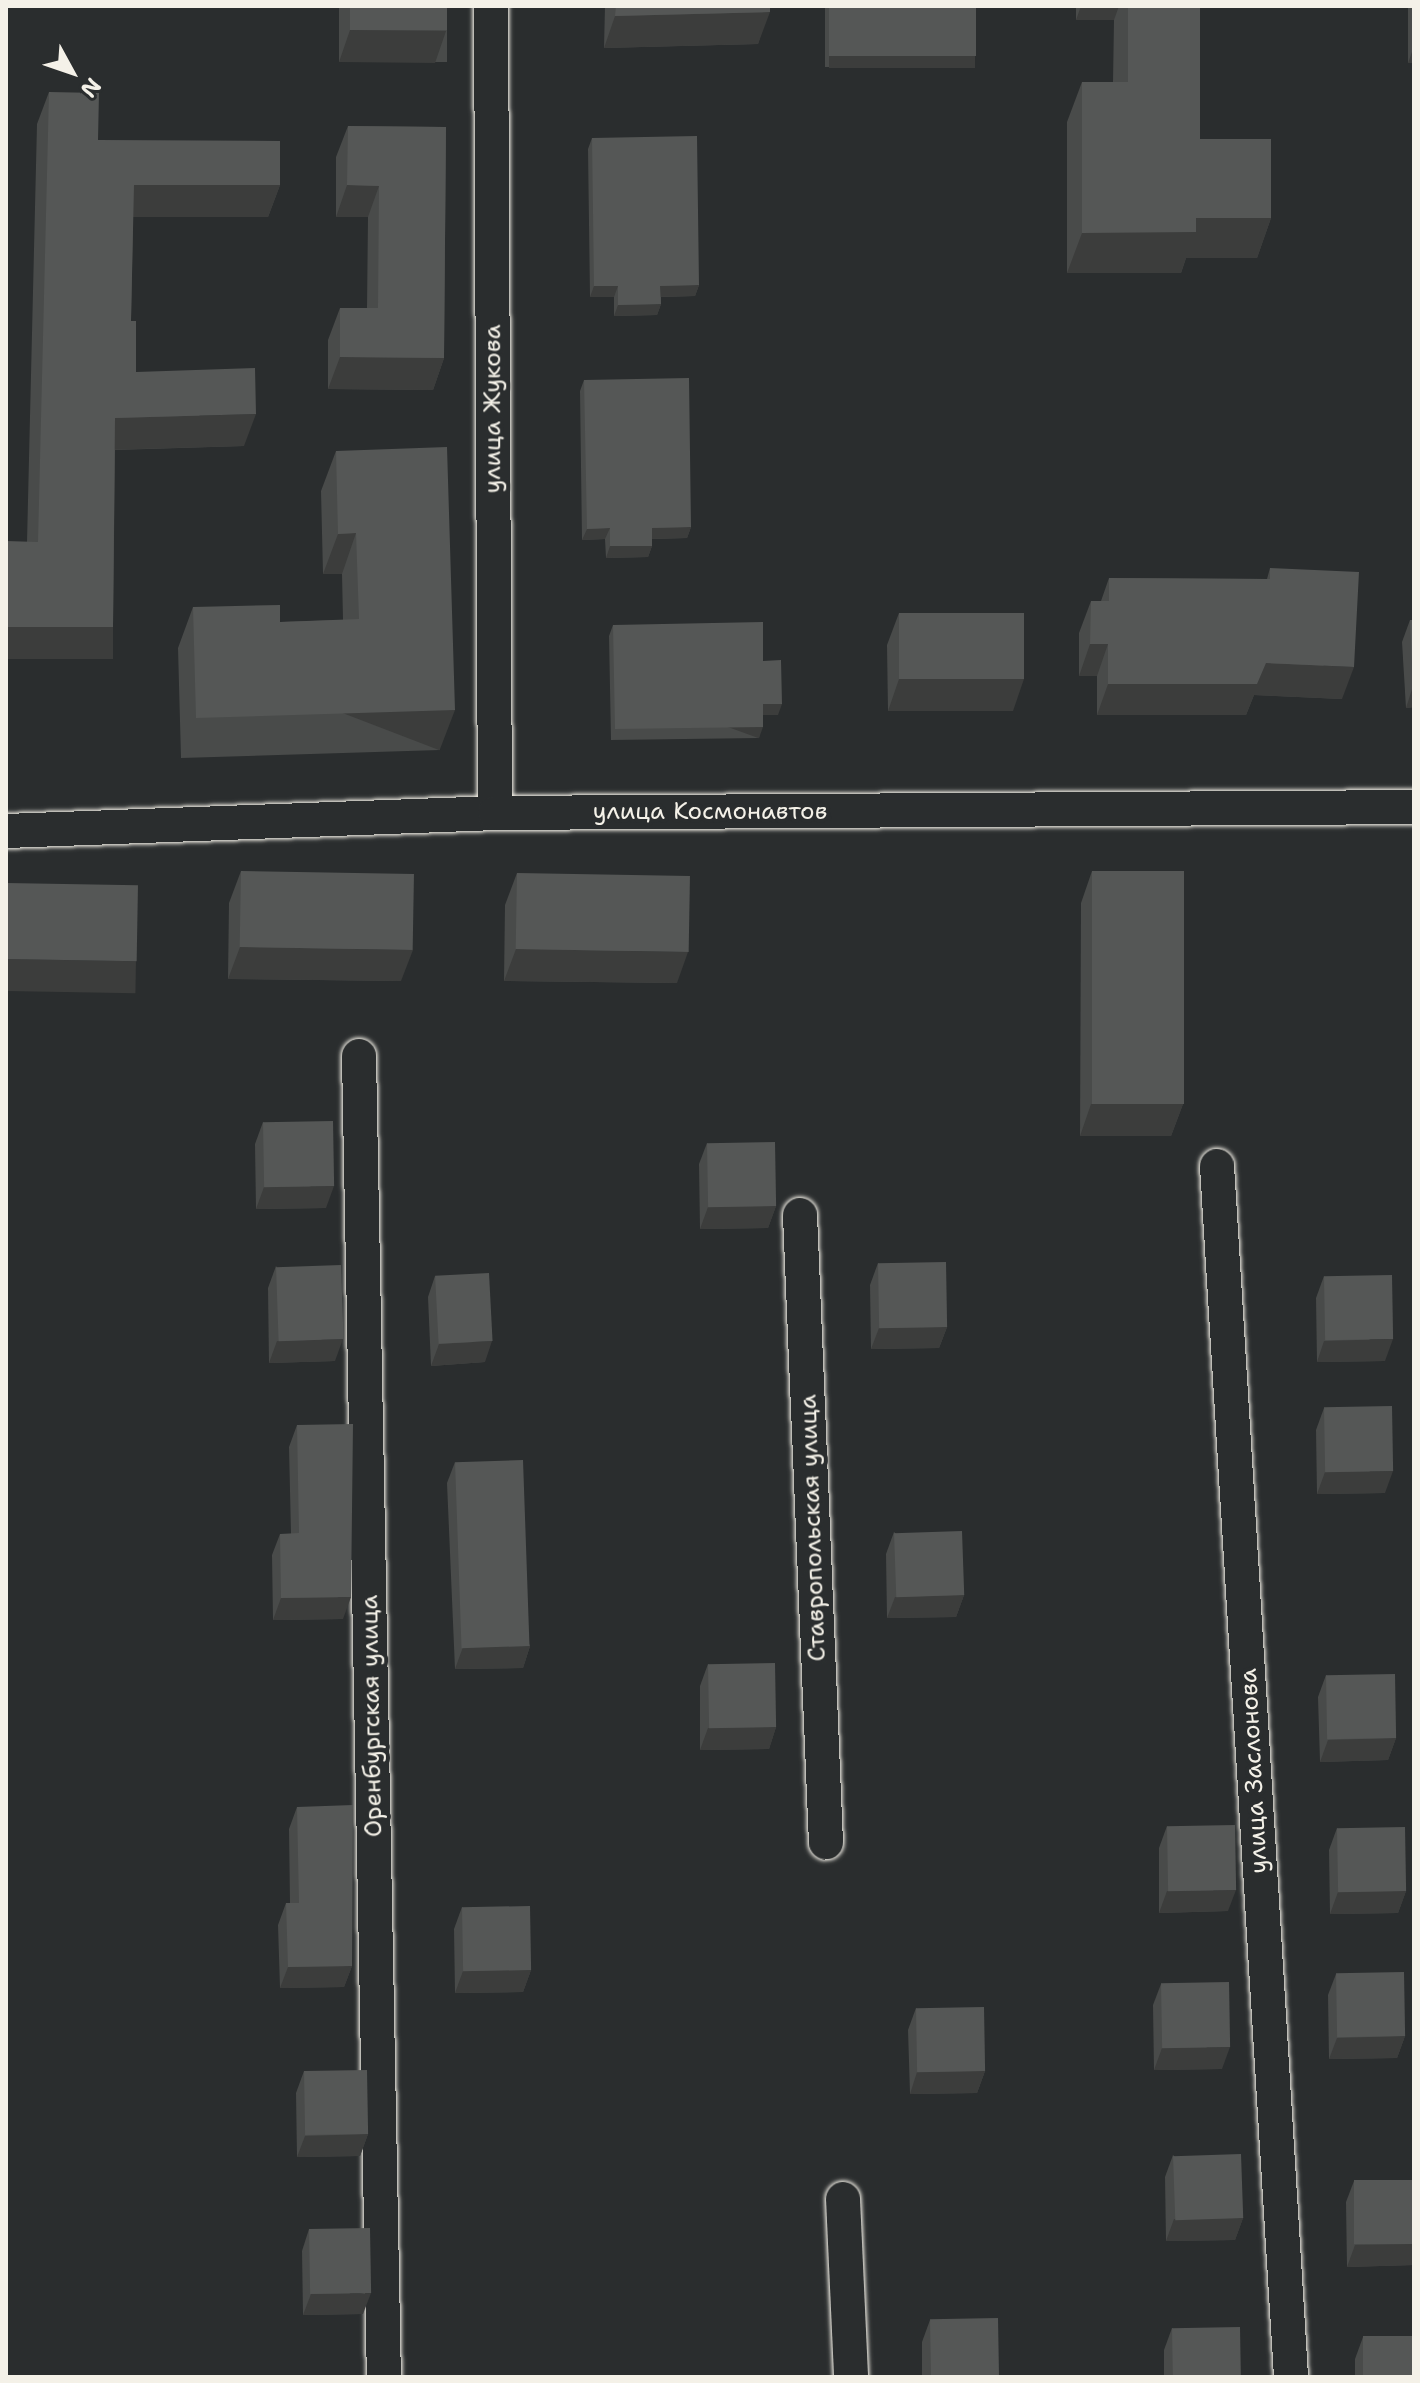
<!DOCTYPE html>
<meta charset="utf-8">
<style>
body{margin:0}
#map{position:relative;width:1420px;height:2383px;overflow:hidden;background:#2a2d2e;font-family:"Shantell Sans",sans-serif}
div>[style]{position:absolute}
.roads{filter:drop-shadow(0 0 2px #f4f1e8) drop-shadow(0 0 2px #f4f1e8)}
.street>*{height:34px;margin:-17px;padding:0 17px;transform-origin:17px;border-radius:17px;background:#2a2d2e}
.wall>*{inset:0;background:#494b4a;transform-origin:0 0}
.shaded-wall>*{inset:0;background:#3c3d3c;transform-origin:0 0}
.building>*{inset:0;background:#555756;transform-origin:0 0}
span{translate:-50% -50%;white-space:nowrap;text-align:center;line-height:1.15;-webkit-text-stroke:8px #2a2d2e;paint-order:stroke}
.street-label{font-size:24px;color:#f4f1e8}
.frame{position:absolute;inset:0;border:8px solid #f4f1e8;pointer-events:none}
.north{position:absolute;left:32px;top:32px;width:80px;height:80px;-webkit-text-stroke:6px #2a2d2e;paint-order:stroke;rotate:130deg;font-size:22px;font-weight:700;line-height:32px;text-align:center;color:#f4f1e8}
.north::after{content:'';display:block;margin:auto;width:28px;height:36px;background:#f4f1e8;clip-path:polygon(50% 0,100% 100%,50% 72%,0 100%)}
</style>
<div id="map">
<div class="roads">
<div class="street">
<div style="left:491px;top:6px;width:807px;rotate:89.72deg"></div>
<div style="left:6px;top:831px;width:489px;rotate:-2.1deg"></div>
<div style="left:495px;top:813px;width:919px;rotate:-0.37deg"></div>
<div style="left:359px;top:1056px;width:1321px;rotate:88.92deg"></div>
<div style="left:1217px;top:1166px;width:1213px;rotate:86.5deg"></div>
<div style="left:800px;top:1215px;width:628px;rotate:87.63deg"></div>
<div style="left:843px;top:2199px;width:178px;rotate:87.4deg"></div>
</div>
</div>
<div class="wall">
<div style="left:339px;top:6px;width:108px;height:56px"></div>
<div style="clip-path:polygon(605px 6px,770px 6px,758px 44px,604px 48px)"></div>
<div style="clip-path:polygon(825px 6px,976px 6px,975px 57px,971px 68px,825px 67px)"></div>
<div style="clip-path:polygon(1076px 6px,1200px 6px,1200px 139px,1271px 218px,1257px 258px,1186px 258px,1181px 273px,1067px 273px,1067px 122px,1082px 82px,1113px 82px,1114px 20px,1076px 20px)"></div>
<div style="left:1408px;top:6px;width:6px;height:57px"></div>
<div style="clip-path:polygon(49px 92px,98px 140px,280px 185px,268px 217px,133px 217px,131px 321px,136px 372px,244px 446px,115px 450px,113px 627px,101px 659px,27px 542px,37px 124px)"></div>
<div style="clip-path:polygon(348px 126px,446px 127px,444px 358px,433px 390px,328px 389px,328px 340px,340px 308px,367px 308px,368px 217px,336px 217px,336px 157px)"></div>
<div style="clip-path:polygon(592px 138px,699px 285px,695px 296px,661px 297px,661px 304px,657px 315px,614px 316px,614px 297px,590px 297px,588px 149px)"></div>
<div style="clip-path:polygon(584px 380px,691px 527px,687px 538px,652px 539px,652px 546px,648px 557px,606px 558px,605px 539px,582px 540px,580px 391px)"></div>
<div style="clip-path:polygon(336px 451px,440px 750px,181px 758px,178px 648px,193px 607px,280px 622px,343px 620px,342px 574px,323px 574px,321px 491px)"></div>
<div style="clip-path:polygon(1270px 568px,1342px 699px,1254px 695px,1246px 715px,1097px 715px,1097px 676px,1079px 676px,1079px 633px,1091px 601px,1101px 601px,1109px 578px,1267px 579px)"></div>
<div style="clip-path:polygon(899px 613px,1013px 711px,888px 711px,887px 645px)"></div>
<div style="clip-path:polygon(1410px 620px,1414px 620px,1414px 707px,1406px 708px,1402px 642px)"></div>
<div style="clip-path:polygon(613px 625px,763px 661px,778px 715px,763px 715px,759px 738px,611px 740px,609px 636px)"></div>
<div style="clip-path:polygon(241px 871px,401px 981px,228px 979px,229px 903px)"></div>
<div style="clip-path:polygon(1092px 871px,1183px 1104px,1171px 1136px,1080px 1136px,1081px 903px)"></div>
<div style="clip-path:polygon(517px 873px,677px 983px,504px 981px,505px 905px)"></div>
<div style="clip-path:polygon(263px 1122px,326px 1208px,256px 1209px,255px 1144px)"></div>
<div style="clip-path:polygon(707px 1143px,776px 1206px,768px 1228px,700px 1229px,699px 1164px)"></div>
<div style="clip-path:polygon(878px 1263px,947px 1327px,939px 1348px,871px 1349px,870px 1285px)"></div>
<div style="clip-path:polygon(276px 1266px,335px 1361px,269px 1363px,268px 1288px)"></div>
<div style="clip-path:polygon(435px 1276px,485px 1362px,431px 1366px,428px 1297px)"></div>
<div style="clip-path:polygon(1324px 1276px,1385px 1361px,1317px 1362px,1316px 1298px)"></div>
<div style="clip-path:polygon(1324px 1408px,1385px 1493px,1317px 1494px,1316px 1430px)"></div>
<div style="clip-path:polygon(297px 1425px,343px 1619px,273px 1620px,272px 1555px,280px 1534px,291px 1534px,289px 1447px)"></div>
<div style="clip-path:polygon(455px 1462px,530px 1646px,523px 1668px,455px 1669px,447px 1483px)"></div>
<div style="clip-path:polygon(894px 1532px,964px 1595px,956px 1617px,887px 1618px,886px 1554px)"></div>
<div style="clip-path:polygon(708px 1664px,776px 1727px,769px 1749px,700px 1750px,700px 1686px)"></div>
<div style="clip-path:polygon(1326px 1675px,1396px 1738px,1388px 1760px,1320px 1762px,1318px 1697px)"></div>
<div style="clip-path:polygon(297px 1807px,352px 1966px,344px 1987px,280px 1988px,278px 1925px,286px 1903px,290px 1903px,289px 1829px)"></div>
<div style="clip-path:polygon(1167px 1826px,1228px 1911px,1159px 1913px,1159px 1848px)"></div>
<div style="clip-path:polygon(1337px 1828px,1406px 1891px,1398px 1913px,1330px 1914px,1329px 1850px)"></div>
<div style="clip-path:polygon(462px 1907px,531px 1970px,523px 1992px,455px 1993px,454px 1929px)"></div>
<div style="clip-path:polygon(1336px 1974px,1405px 2036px,1397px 2058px,1329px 2059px,1328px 1995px)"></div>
<div style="clip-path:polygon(1161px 1984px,1222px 2069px,1154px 2070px,1153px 2005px)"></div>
<div style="clip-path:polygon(916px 2008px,985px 2071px,977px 2093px,910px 2094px,908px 2030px)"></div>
<div style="clip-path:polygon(304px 2071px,368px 2134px,360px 2156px,297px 2157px,296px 2093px)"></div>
<div style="clip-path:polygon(1173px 2155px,1243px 2218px,1235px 2240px,1166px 2241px,1165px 2177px)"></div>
<div style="clip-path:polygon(1414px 2180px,1414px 2265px,1347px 2267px,1346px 2202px,1354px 2181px)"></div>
<div style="clip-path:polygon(309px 2229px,363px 2314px,303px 2315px,302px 2251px)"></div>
<div style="clip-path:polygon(930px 2320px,999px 2377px,922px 2377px,922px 2342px)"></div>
<div style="clip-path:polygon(1172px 2328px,1241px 2377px,1164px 2377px,1164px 2350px)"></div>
<div style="clip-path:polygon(1363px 2337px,1414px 2377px,1355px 2377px,1355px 2359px)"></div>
</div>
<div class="shaded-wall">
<div style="clip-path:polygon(1081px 6px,1119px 6px,1114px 20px,1076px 20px)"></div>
<div style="clip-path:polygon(770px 12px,758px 44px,604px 48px,615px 16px)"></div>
<div style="clip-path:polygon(350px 30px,446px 31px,435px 63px,339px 62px)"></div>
<div style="clip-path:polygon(1412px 52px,1414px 52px,1414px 63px,1408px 63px)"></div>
<div style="left:829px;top:56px;width:146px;height:12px"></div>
<div style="clip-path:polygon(134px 185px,280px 185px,268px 217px,122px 217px)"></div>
<div style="clip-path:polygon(347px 185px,379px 186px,368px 217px,336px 217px)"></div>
<div style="clip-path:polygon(1196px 218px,1271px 218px,1257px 258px,1186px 258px,1181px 273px,1067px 273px,1082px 233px)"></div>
<div style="clip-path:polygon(699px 285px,695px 296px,656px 297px,660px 286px)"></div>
<div style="clip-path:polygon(594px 286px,618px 286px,614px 297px,590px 297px)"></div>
<div style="clip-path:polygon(661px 304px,657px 315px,614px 316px,618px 305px)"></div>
<div style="clip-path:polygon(340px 357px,444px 358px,433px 390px,328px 389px)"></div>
<div style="clip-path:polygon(256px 414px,244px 446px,104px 450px,115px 418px)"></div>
<div style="clip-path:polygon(691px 527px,687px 538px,648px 539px,652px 528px)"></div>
<div style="clip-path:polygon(610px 528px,605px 539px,582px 540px,587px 529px)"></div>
<div style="clip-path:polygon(356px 533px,342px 574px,323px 574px,338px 534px)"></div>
<div style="clip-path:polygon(610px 546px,652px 546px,648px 557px,606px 558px)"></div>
<div style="left:6px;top:627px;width:107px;height:32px"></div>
<div style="clip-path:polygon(1090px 644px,1108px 644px,1097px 676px,1079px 676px)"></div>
<div style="clip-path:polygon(1266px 663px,1354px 667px,1342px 699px,1254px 695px,1246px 715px,1097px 715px,1108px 684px)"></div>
<div style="clip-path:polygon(899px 679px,1024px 679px,1013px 711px,888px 711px)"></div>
<div style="clip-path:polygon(1414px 686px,1414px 707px,1406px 708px,1413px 686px)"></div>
<div style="clip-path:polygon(763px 704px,782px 704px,778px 715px,759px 715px)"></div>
<div style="left:455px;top:710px;width:43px;height:259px;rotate:111deg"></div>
<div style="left:763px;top:727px;width:12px;height:148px;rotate:110deg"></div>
<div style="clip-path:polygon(240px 947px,413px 950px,401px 981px,228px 979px)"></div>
<div style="clip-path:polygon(516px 949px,688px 952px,677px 983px,504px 981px)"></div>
<div style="left:6px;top:959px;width:130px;height:32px;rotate:1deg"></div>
<div style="clip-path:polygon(1091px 1104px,1183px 1104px,1171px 1136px,1080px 1136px)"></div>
<div style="clip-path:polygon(334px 1186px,326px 1208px,256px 1209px,264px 1187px)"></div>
<div style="clip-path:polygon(776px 1206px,768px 1228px,700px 1229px,708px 1207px)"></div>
<div style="clip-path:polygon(947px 1327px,939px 1348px,871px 1349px,879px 1328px)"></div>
<div style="clip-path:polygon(343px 1339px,335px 1361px,269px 1363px,277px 1341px)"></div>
<div style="clip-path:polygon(1393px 1339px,1385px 1361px,1317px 1362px,1324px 1341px)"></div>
<div style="clip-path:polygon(492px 1341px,485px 1362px,431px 1366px,439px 1344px)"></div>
<div style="clip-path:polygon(1393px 1471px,1385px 1493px,1317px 1494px,1325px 1472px)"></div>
<div style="clip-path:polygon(964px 1595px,956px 1617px,887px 1618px,895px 1597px)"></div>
<div style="clip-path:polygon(351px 1597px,343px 1619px,273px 1620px,281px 1598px)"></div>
<div style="clip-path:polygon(530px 1646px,523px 1668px,455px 1669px,463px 1647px)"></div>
<div style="clip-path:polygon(776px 1727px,769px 1749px,700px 1750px,708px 1728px)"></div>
<div style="clip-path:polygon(1396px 1738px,1388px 1760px,1320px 1762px,1328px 1740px)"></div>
<div style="clip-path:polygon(1236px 1890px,1228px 1911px,1159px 1913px,1167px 1891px)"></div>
<div style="clip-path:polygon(1406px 1891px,1398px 1913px,1330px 1914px,1338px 1892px)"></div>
<div style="clip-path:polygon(352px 1966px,344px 1987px,280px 1988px,288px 1967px)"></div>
<div style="clip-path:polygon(531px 1970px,523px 1992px,455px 1993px,463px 1971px)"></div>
<div style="clip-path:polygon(1405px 2036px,1397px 2058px,1329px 2059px,1337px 2038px)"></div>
<div style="clip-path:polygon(1230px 2047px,1222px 2069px,1154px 2070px,1162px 2048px)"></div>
<div style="clip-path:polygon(985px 2071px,977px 2093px,910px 2094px,917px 2072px)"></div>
<div style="clip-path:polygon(368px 2134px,360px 2156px,297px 2157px,305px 2136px)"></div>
<div style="clip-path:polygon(1243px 2218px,1235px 2240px,1166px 2241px,1174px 2219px)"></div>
<div style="clip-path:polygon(1414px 2244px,1414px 2265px,1347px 2267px,1355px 2245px)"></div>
<div style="clip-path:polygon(371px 2293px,363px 2314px,303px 2315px,311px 2294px)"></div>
</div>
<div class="building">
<div style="left:350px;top:6px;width:97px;height:24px"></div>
<div style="clip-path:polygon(616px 6px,770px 6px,770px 12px,615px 16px)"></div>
<div style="left:829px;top:6px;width:147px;height:50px"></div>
<div style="clip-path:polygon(1128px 6px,1200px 6px,1200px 139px,1271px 139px,1271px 218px,1196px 218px,1196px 232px,1082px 233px,1082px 82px,1128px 82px)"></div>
<div style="left:1412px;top:6px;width:2px;height:46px"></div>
<div style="clip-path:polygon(49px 92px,99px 93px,98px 140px,280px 141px,280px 185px,134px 185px,131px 321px,136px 321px,136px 372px,255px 368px,256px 414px,115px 418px,113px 627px,6px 627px,6px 541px,38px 542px)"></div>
<div style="clip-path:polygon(348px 126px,446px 127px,444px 358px,340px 357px,340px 308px,378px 308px,379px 186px,347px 185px)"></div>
<div style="clip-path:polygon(697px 136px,699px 285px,660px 286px,661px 304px,618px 305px,618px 286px,594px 286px,592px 138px)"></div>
<div style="clip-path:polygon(689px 378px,691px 527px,652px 528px,652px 546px,610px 546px,610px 528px,587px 529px,584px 380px)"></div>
<div style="clip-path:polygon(447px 447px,455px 710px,196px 718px,193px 607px,280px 605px,280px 622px,359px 619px,356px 533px,338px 534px,336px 451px)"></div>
<div style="clip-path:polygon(1270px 568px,1359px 572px,1354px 667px,1266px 663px,1257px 684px,1108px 684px,1108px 644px,1090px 644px,1091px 601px,1109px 601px,1109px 578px,1270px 579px)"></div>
<div style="left:899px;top:613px;width:125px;height:66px"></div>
<div style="clip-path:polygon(1410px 620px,1414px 620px,1414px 686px,1413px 686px)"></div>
<div style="clip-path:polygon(763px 622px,763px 661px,781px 660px,782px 704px,763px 704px,763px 727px,615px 729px,613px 625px)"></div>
<div style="left:241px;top:871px;width:173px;height:76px;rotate:1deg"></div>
<div style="left:1092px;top:871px;width:92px;height:233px"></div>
<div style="left:517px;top:873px;width:173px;height:76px;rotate:1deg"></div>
<div style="left:6px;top:883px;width:132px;height:76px;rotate:1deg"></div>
<div style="left:333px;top:1121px;width:65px;height:70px;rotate:89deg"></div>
<div style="left:775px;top:1142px;width:64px;height:68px;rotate:89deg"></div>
<div style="left:946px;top:1262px;width:65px;height:68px;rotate:89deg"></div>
<div style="left:341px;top:1265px;width:74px;height:65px;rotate:88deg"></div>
<div style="left:489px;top:1273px;width:68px;height:54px;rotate:87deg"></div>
<div style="left:1392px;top:1275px;width:64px;height:68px;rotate:89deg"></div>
<div style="left:1392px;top:1406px;width:65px;height:68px;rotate:89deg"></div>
<div style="clip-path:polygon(353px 1424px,351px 1597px,281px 1598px,280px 1534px,299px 1533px,297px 1425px)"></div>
<div style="left:523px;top:1460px;width:186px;height:68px;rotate:88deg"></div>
<div style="left:962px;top:1531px;width:64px;height:68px;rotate:88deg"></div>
<div style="left:775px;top:1663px;width:64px;height:67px;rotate:89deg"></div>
<div style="left:1395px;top:1674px;width:64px;height:69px;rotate:89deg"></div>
<div style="clip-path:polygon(353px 1805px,352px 1966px,288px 1967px,286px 1903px,299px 1903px,297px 1807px)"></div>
<div style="left:1235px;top:1825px;width:65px;height:68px;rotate:89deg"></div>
<div style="left:1405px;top:1827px;width:64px;height:68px;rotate:89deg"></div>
<div style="left:530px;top:1906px;width:64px;height:68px;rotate:89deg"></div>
<div style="left:1404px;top:1972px;width:64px;height:68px;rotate:89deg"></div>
<div style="left:1229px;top:1982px;width:65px;height:68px;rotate:89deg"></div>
<div style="left:984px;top:2007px;width:64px;height:68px;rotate:89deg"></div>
<div style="left:367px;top:2070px;width:64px;height:63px;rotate:89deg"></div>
<div style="left:1241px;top:2154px;width:64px;height:68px;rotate:88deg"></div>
<div style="left:1414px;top:2180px;width:64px;height:60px;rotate:90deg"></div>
<div style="left:370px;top:2228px;width:65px;height:61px;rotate:89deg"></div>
<div style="left:998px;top:2318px;width:59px;height:68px;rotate:89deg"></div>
<div style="left:1240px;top:2327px;width:50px;height:68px;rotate:89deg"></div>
<div style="left:1414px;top:2336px;width:41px;height:51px;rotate:90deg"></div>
</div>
<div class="street-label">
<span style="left:493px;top:409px;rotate:-90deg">улица Жукова</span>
<span style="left:710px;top:812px">улица Космонавтов</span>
<span style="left:813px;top:1528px;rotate:-92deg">Ставропольская улица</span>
<span style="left:372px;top:1716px;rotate:-91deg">Оренбургская улица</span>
<span style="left:1254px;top:1771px;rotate:-93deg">улица Заслонова</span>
</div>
<div class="frame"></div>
<div class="north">N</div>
</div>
